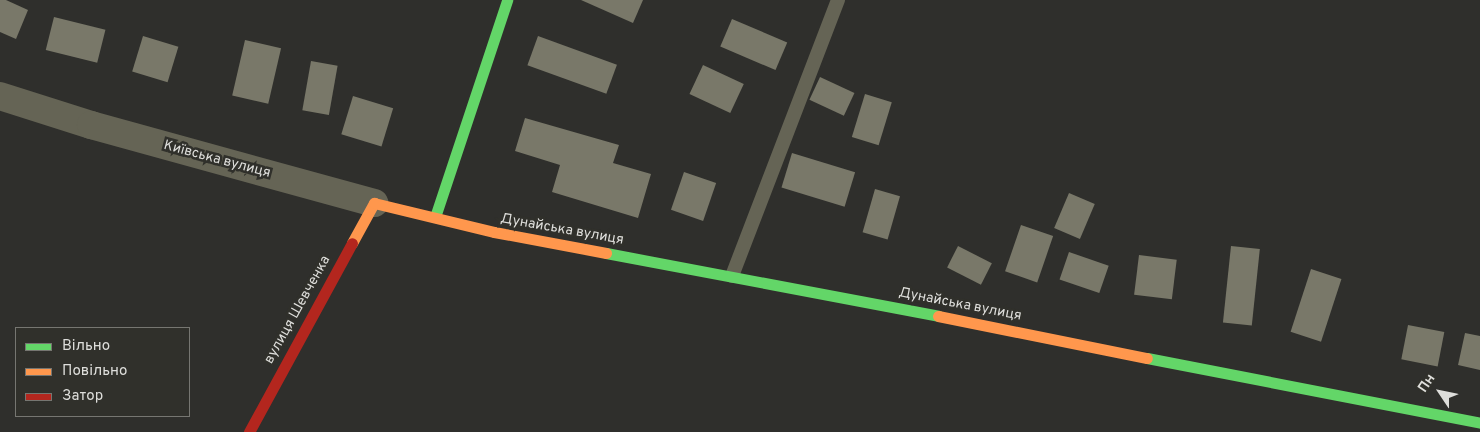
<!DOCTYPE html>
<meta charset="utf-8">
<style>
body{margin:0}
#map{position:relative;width:1480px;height:432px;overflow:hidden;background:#2f2f2c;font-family:Overpass,sans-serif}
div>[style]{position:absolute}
.building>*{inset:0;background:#797869;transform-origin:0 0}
.lane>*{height:14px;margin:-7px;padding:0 7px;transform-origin:7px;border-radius:7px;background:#656455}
.street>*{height:28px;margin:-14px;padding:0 14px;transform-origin:14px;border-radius:14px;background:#656455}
.fast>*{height:11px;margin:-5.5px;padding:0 5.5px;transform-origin:5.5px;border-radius:5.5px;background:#63d668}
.slow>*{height:11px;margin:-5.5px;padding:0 5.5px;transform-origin:5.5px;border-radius:5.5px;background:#ff974d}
.jam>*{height:11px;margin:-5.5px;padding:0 5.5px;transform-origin:5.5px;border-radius:5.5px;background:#b3261e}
span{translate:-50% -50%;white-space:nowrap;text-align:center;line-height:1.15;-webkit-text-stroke:5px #30302b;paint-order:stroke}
.street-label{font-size:14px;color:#dededb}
.legend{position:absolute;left:15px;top:327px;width:175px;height:90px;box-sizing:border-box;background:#30302b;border:1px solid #767671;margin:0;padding:6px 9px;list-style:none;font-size:15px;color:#dededb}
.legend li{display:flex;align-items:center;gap:10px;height:25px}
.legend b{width:25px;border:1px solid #767671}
.north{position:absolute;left:1415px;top:367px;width:50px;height:50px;-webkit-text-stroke:4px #30302b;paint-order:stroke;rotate:304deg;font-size:14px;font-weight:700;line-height:20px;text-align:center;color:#dededb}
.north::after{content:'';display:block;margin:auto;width:18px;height:22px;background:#dededb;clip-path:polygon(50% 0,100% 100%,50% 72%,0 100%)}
</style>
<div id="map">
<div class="building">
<div style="clip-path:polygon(0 0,6px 0,28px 10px,16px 39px,0 32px)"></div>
<div style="clip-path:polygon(581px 0,643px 0,633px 23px)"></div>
<div style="left:54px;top:17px;width:53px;height:34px;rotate:14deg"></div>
<div style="left:732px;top:19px;width:60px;height:30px;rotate:23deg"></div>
<div style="left:143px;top:36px;width:37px;height:37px;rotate:17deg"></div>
<div style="left:538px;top:36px;width:84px;height:31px;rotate:20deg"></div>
<div style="left:245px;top:40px;width:37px;height:57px;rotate:13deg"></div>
<div style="left:311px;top:61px;width:27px;height:50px;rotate:10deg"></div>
<div style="left:703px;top:65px;width:45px;height:32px;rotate:25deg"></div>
<div style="left:820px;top:77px;width:38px;height:25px;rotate:25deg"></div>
<div style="left:865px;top:94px;width:28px;height:45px;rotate:17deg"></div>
<div style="left:353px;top:96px;width:42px;height:40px;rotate:17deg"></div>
<div style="clip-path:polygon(525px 118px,619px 145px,613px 163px,651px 174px,638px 218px,552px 192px,560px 165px,515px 151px)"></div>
<div style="left:792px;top:153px;width:66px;height:36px;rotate:17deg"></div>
<div style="left:684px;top:172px;width:34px;height:40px;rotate:19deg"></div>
<div style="left:875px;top:189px;width:26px;height:45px;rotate:16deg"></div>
<div style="left:1069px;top:193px;width:28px;height:38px;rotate:23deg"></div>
<div style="left:1021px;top:225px;width:34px;height:49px;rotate:19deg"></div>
<div style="left:958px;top:246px;width:38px;height:24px;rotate:27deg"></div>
<div style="left:1231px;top:246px;width:29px;height:77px;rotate:6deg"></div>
<div style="left:1069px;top:252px;width:42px;height:29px;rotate:19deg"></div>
<div style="left:1139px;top:255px;width:38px;height:40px;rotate:7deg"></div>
<div style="left:1311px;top:269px;width:32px;height:66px;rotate:18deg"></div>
<div style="left:1408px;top:325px;width:37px;height:35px;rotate:11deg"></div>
<div style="clip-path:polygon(1465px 333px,1480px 336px,1480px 370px,1458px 365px)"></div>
</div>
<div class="lane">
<div style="left:732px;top:276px;width:296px;rotate:-69deg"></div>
</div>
<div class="street">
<div style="left:0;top:96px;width:96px;rotate:17.7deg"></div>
<div style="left:91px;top:125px;width:294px;rotate:15.4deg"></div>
</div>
<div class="fast">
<div style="left:435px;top:217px;width:229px;rotate:-71.6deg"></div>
<div style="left:606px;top:253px;width:338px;rotate:10.7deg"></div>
<div style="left:1147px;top:358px;width:339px;rotate:11deg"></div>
</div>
<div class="slow">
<div style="left:352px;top:243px;width:46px;rotate:-61.2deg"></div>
<div style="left:374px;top:203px;width:123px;rotate:13.6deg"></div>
<div style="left:494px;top:232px;width:114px;rotate:10.6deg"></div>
<div style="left:938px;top:316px;width:213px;rotate:11.4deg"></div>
</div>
<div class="jam">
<div style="left:249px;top:432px;width:215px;rotate:-61.4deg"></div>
</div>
<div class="street-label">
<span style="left:217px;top:160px;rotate:15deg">Київська вулиця</span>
<span style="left:562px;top:230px;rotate:10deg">Дунайська вулиця</span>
<span style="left:960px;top:305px;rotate:11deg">Дунайська вулиця</span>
<span style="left:298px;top:310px;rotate:-61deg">вулиця Шевченка</span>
</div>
<ul class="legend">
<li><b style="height:6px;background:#63d668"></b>Вільно</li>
<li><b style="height:6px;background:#ff974d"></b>Повільно</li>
<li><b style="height:6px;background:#b3261e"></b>Затор</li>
</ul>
<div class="north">Пн</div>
</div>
